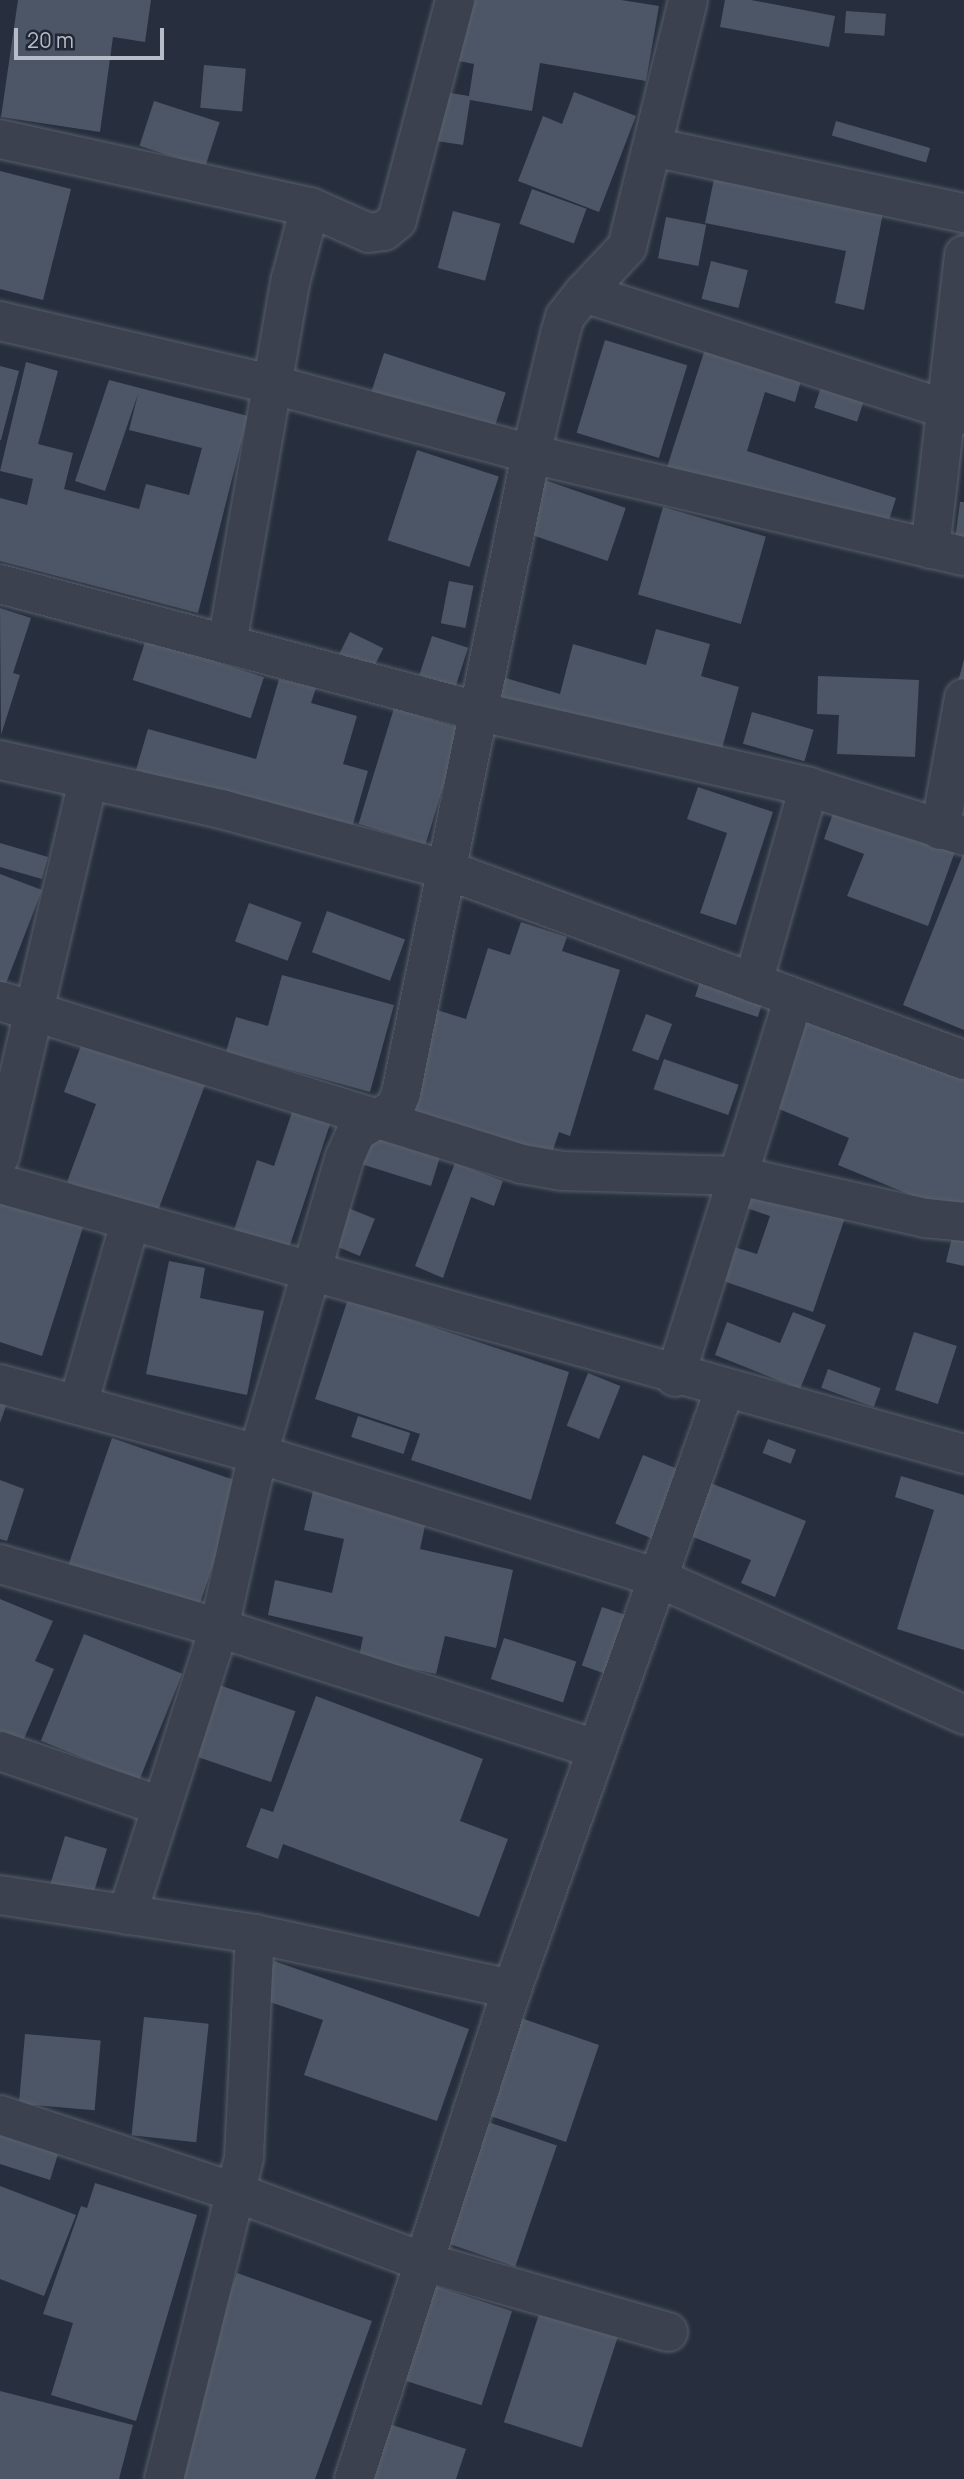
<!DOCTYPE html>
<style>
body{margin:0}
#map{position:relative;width:964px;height:2479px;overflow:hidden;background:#272f3e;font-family:Manrope,sans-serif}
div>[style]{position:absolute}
.building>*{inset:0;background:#4d5666;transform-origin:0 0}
.roads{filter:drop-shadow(0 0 2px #595f6b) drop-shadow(0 0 2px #595f6b)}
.minor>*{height:38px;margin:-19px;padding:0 19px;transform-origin:19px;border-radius:19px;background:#3b414e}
span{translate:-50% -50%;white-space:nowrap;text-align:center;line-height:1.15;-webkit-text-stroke:7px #202633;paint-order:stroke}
.scale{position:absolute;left:14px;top:28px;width:150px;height:32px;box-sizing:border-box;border:4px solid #b7bdc8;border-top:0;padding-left:9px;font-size:21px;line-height:24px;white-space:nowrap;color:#b7bdc8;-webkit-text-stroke:5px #202633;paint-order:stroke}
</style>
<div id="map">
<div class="building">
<div style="clip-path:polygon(18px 0,151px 0,145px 42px,113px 37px,100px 132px,1px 117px)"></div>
<div style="clip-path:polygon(452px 0,621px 0,659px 6px,646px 81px,540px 63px,532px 111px,470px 100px,463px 145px,430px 140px,438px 91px,469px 96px,474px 64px,443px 58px)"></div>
<div style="clip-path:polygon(725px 0,751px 0,835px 16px,829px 47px,720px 27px)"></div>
<div style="left:846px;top:11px;width:40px;height:22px;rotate:4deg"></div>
<div style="left:204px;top:65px;width:42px;height:43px;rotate:5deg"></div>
<div style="clip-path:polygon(574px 92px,636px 116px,599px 212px,518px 181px,543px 116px,562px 124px)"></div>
<div style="left:154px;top:101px;width:69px;height:47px;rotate:18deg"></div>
<div style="left:836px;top:121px;width:98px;height:15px;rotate:16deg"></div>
<div style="clip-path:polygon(0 171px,71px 189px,43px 300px,0 289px)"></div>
<div style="clip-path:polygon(714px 179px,883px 213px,864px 310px,835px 303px,846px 251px,705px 223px)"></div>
<div style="left:532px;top:189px;width:58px;height:37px;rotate:20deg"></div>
<div style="left:453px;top:211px;width:49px;height:59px;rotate:15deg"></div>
<div style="left:666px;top:217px;width:41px;height:42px;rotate:11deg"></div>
<div style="left:711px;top:261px;width:38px;height:39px;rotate:14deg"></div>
<div style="left:605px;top:340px;width:86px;height:97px;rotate:17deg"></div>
<div style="clip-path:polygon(706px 346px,802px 377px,795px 402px,765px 392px,747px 451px,896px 498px,884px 536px,667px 467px)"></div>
<div style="left:384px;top:353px;width:128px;height:44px;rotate:18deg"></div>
<div style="clip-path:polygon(26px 362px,58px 371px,38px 444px,73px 453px,64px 489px,139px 509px,146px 484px,189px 495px,202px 448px,129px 430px,138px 394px,105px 491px,75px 481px,109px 380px,248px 416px,198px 613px,0 561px,0 498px,27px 505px,33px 479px,0 471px)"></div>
<div style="clip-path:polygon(0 366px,19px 371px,1px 440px,0 440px)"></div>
<div style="left:822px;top:384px;width:45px;height:25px;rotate:18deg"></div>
<div style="left:417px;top:450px;width:86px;height:95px;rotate:18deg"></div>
<div style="left:536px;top:477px;width:95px;height:56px;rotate:19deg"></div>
<div style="clip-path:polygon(960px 502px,964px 502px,964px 541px,955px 540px)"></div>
<div style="left:663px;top:507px;width:107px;height:91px;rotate:16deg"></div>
<div style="left:449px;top:581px;width:25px;height:43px;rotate:11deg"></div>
<div style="clip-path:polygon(0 608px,31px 618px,13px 673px,20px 675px,1px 735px)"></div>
<div style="clip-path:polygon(656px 629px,710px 644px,701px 676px,739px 687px,721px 752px,483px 703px,492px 674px,560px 694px,573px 644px,646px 665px)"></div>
<div style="left:350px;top:632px;width:37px;height:24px;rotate:26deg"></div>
<div style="left:432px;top:636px;width:38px;height:41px;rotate:18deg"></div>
<div style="left:146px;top:639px;width:124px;height:43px;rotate:18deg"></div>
<div style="clip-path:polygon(964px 659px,964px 688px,957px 686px)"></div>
<div style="clip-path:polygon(818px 676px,919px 680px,915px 757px,837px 754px,839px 715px,817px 714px)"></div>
<div style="clip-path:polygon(279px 679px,316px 688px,311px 703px,357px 716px,343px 764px,368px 771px,351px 831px,136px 770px,148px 729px,256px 759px)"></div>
<div style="left:394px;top:708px;width:70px;height:121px;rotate:17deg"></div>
<div style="left:752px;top:712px;width:64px;height:33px;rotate:16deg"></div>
<div style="clip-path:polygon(698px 787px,773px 812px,736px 925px,700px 913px,727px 833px,687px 819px)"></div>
<div style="clip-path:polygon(836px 805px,956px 849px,928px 926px,847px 896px,864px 854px,824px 839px)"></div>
<div style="clip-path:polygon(0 843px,48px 857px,42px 879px,0 867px)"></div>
<div style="clip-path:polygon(964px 852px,964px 1030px,903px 1005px)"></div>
<div style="clip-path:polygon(0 874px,42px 890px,3px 991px,0 990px)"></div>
<div style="left:249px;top:903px;width:56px;height:41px;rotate:20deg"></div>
<div style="left:327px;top:911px;width:83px;height:44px;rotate:20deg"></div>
<div style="clip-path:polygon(521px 922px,567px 937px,562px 951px,620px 970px,570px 1136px,559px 1132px,549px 1162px,440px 1157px,431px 1186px,355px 1162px,437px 1010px,466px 1019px,488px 948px,510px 955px)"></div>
<div style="left:704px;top:969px;width:66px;height:29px;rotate:18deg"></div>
<div style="clip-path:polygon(282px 975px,394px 1005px,370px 1092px,226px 1052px,236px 1017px,268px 1026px)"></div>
<div style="clip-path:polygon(800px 1009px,964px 1075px,964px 1217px,838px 1165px,849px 1138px,762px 1102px)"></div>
<div style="left:646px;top:1014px;width:28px;height:39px;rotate:21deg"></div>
<div style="clip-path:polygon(83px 1040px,205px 1085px,156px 1216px,67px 1182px,96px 1104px,64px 1092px)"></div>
<div style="left:664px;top:1059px;width:79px;height:32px;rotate:19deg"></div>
<div style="clip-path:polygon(294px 1106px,332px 1118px,289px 1248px,234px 1230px,257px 1160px,274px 1166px)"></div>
<div style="clip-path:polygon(749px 1162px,852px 1197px,813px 1312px,703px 1274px,715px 1241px,757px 1254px,770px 1216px,735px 1204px)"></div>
<div style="clip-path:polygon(455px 1163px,503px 1181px,494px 1206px,471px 1197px,443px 1278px,415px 1266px)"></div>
<div style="clip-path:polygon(0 1194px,85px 1221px,42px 1356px,0 1342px)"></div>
<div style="left:348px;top:1208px;width:29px;height:40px;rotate:22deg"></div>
<div style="clip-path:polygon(955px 1225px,964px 1227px,964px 1266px,946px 1262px)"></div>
<div style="clip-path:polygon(169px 1261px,205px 1268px,200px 1298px,264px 1311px,247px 1395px,146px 1374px)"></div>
<div style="clip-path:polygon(348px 1299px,569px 1372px,531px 1500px,411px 1460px,420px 1434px,315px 1399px)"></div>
<div style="clip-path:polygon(793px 1312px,826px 1325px,800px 1389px,715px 1355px,727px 1322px,780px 1343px)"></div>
<div style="left:914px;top:1332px;width:45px;height:61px;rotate:18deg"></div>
<div style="left:828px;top:1369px;width:56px;height:20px;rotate:20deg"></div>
<div style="left:588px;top:1373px;width:35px;height:57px;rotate:22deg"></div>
<div style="clip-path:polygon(0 1401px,7px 1403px,0 1423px)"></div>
<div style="left:358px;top:1416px;width:55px;height:22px;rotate:18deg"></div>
<div style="left:112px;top:1438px;width:137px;height:134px;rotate:19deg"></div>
<div style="left:768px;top:1439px;width:30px;height:15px;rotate:21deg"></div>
<div style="left:643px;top:1455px;width:43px;height:74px;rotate:22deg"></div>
<div style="clip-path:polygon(901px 1476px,964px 1495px,964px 1650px,897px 1629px,934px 1510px,895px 1497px)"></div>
<div style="clip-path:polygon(316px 1478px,430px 1503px,420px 1549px,513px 1570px,496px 1648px,445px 1636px,436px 1674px,359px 1657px,363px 1637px,268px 1615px,275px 1580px,332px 1593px,344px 1539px,304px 1530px)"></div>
<div style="clip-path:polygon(698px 1478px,806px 1521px,775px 1597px,741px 1583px,751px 1560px,678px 1531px)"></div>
<div style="clip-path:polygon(0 1480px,24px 1489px,7px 1541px,0 1539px)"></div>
<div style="clip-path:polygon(0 1599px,53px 1621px,35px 1661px,54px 1669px,20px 1748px,0 1740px)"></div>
<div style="left:602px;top:1607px;width:24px;height:62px;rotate:19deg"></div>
<div style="left:84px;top:1634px;width:106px;height:115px;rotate:22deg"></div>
<div style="left:504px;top:1638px;width:76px;height:43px;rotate:18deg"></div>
<div style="left:199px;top:1678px;width:102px;height:75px;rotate:19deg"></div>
<div style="clip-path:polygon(316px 1696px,483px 1759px,460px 1821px,508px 1839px,479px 1917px,283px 1844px,278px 1859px,246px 1847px,261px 1808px,273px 1812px)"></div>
<div style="left:65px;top:1836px;width:44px;height:53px;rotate:17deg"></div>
<div style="clip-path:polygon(274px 1961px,469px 2029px,437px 2121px,304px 2075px,323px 2020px,261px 1999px)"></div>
<div style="left:144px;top:2017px;width:65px;height:119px;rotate:6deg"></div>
<div style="clip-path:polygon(518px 2017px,599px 2045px,566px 2142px,467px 2108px)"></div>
<div style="left:25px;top:2034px;width:76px;height:70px;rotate:5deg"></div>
<div style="left:468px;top:2115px;width:94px;height:128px;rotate:19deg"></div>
<div style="clip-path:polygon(0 2121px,62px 2141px,50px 2180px,0 2164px)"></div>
<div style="clip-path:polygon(95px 2183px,197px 2215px,136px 2421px,51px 2395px,73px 2323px,43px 2314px,81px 2206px,87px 2208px)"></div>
<div style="clip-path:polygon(0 2186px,76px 2215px,44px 2296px,0 2279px)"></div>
<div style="clip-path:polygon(237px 2273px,372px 2321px,315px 2479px,172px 2479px,181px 2429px)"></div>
<div style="left:416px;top:2280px;width:101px;height:99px;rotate:18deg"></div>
<div style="left:540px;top:2311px;width:82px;height:117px;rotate:18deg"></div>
<div style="clip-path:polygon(0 2391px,133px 2425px,119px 2479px,0 2479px)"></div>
<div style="clip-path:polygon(374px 2419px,466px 2449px,456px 2479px,354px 2479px)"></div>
</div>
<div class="roads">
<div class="minor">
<div style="left:0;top:139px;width:317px;rotate:12.4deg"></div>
<div style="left:653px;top:147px;width:318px;rotate:12deg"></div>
<div style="left:584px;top:293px;width:399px;rotate:17.8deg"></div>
<div style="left:0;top:321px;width:281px;rotate:13.1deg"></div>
<div style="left:274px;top:385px;width:266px;rotate:15deg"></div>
<div style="left:531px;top:454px;width:445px;rotate:13.3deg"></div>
<div style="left:930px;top:549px;width:296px;rotate:-83.4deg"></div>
<div style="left:0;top:584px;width:497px;rotate:14.9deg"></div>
<div style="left:480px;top:712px;width:337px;rotate:12.8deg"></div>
<div style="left:809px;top:787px;width:163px;rotate:17.5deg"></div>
<div style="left:227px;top:644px;width:371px;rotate:-80.1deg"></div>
<div style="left:291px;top:279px;width:74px;rotate:-75.2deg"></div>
<div style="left:310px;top:207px;width:64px;rotate:23.8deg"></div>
<div style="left:369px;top:233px;width:15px;rotate:-8deg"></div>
<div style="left:384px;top:231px;width:17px;rotate:-40deg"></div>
<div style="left:397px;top:220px;width:228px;rotate:-75.2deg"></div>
<div style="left:0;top:760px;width:226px;rotate:12.5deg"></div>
<div style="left:221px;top:809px;width:234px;rotate:15.1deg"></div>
<div style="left:447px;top:870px;width:551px;rotate:20.18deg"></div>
<div style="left:940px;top:830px;width:134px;rotate:-79.7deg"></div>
<div style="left:753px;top:983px;width:204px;rotate:-74.1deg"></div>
<div style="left:0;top:1001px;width:547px;rotate:17.34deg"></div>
<div style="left:522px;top:1164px;width:41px;rotate:9.9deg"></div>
<div style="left:562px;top:1171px;width:177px;rotate:1.6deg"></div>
<div style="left:739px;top:1176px;width:192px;rotate:12.7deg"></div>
<div style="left:926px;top:1218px;width:38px;rotate:6deg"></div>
<div style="left:0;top:1156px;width:386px;rotate:-76.8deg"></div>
<div style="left:0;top:1184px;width:1001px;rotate:15.65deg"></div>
<div style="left:675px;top:1377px;width:397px;rotate:-72.6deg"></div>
<div style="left:0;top:1384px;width:267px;rotate:15.2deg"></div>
<div style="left:258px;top:1454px;width:417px;rotate:17.2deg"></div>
<div style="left:656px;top:1577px;width:338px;rotate:24.1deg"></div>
<div style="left:78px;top:1405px;width:190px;rotate:-74.1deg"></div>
<div style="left:0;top:1564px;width:228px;rotate:16.3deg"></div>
<div style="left:219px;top:1628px;width:396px;rotate:17.8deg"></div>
<div style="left:0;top:1751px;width:170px;rotate:18.9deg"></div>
<div style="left:0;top:1895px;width:258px;rotate:8.7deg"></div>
<div style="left:255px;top:1934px;width:263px;rotate:12.1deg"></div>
<div style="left:512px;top:1989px;width:634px;rotate:-70.48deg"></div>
<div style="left:127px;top:1915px;width:301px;rotate:-72.2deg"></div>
<div style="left:219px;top:1628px;width:178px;rotate:-77.4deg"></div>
<div style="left:258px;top:1454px;width:309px;rotate:-73.7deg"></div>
<div style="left:345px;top:1157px;width:27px;rotate:-66deg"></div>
<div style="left:356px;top:1132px;width:46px;rotate:-31.6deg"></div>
<div style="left:395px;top:1108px;width:16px;rotate:-68deg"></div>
<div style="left:401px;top:1093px;width:652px;rotate:-78.5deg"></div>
<div style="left:531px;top:454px;width:123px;rotate:-76.4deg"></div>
<div style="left:560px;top:334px;width:18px;rotate:-74deg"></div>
<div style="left:565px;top:317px;width:31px;rotate:-52deg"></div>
<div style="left:584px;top:293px;width:63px;rotate:-46.9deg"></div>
<div style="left:627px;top:247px;width:254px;rotate:-76.1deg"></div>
<div style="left:0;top:2115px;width:250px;rotate:18.2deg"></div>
<div style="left:237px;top:2193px;width:199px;rotate:20.3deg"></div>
<div style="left:424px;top:2262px;width:254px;rotate:16deg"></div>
<div style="left:164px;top:2479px;width:332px;rotate:-76deg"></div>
<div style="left:244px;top:2157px;width:223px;rotate:-87.2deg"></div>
<div style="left:354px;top:2479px;width:515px;rotate:-72.13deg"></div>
</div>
</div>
<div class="scale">20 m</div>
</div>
